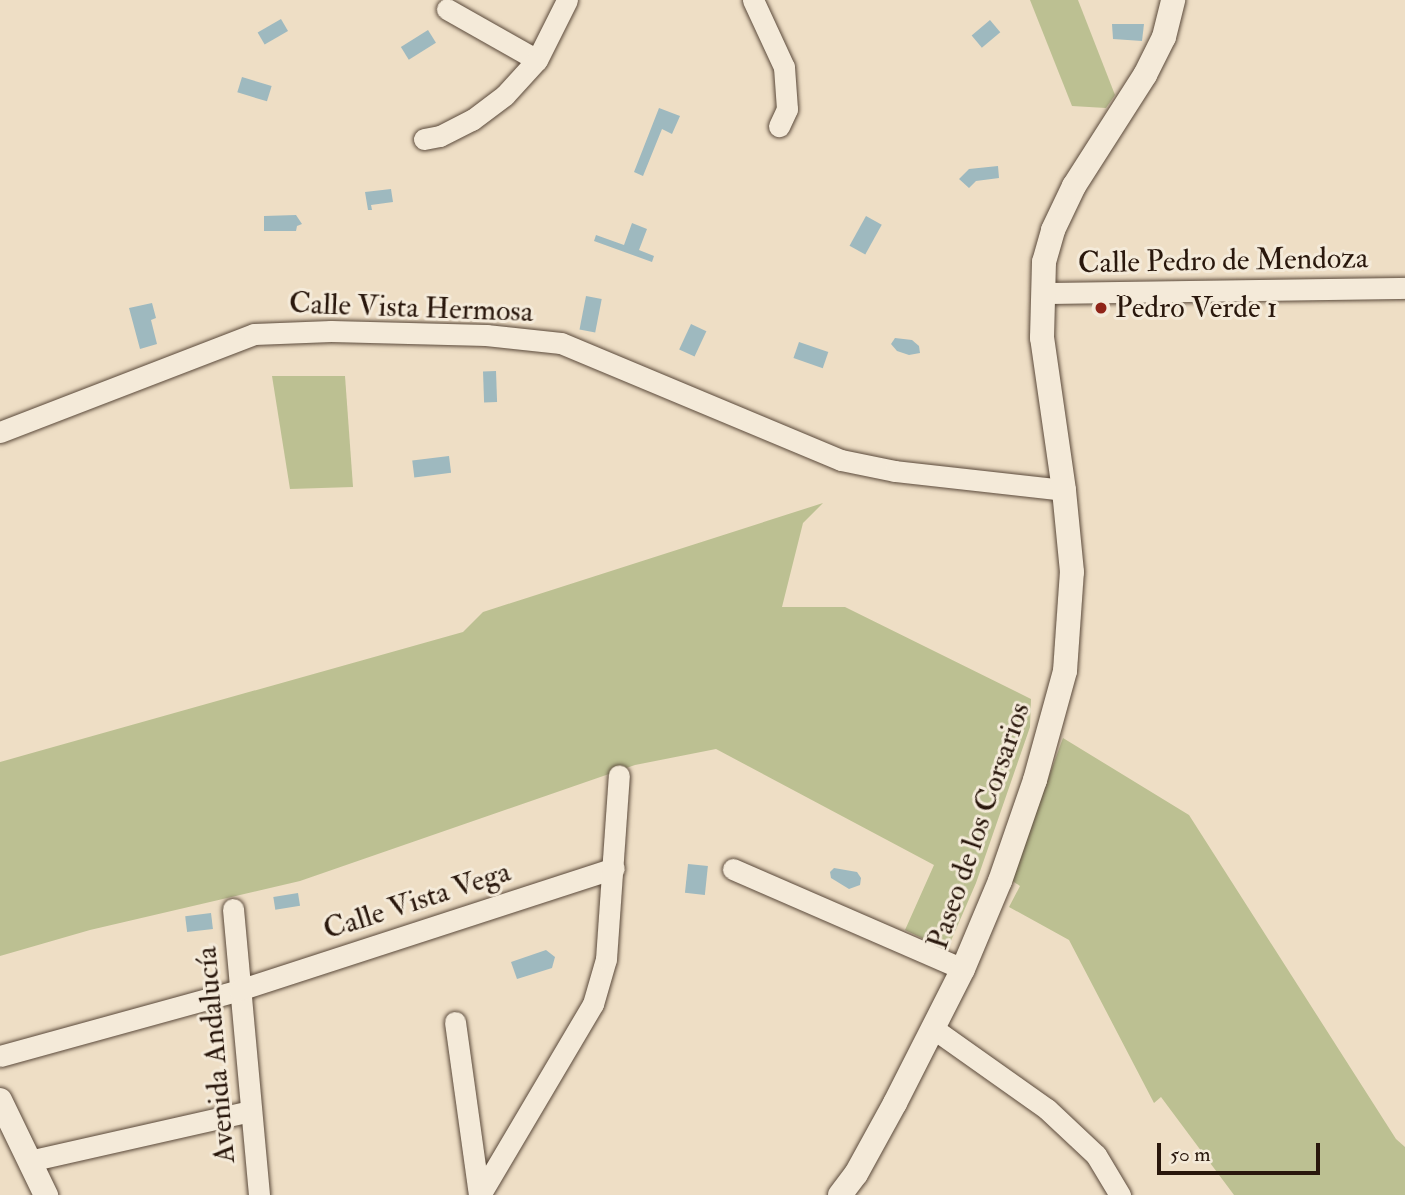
<!DOCTYPE html>
<meta charset="utf-8">
<style>
body{margin:0}
#map{position:relative;width:1405px;height:1195px;overflow:hidden;background:#eedec5;font-family:"IM FELL Double Pica",serif}
div>[style]{position:absolute}
.green>*{inset:0;background:#bcc092}
.water>*{inset:0;background:#9eb9bf;transform-origin:0 0}
.roads{filter:drop-shadow(0 0 2px #5a493a) drop-shadow(0 0 2px #5a493a)}
.minor>*{height:21px;margin:-10.5px;padding:0 10.5px;transform-origin:10.5px;border-radius:10.5px;background:#f4ead9}
.tertiary>*{height:24px;margin:-12px;padding:0 12px;transform-origin:12px;border-radius:12px;background:#f4ead9}
.dots>*{width:19px;height:19px;translate:-50% -50%;box-sizing:border-box;border:4px solid #f4ead9;border-radius:50%}
span{translate:-50% -50%;white-space:nowrap;text-align:center;line-height:1.15;-webkit-text-stroke:6px #f4ead9;paint-order:stroke}
.street-label{font-size:30px;color:#29170c}
.poi-label{font-size:30px;color:#29170c}
.left{translate:0 -50%;text-align:left}
.scale{position:absolute;left:1157px;top:1143px;width:163px;height:32px;box-sizing:border-box;border:4px solid #29170c;border-top:0;padding-left:9px;font-size:21px;line-height:24px;white-space:nowrap;color:#29170c;-webkit-text-stroke:5px #f4ead9;paint-order:stroke}
</style>
<div id="map">
<div class="green">
<div style="clip-path:polygon(1030px 0,1078px 0,1115px 95px,1106px 108px,1072px 106px)"></div>
<div style="clip-path:polygon(272px 376px,345px 376px,353px 487px,290px 489px)"></div>
<div style="clip-path:polygon(823px 503px,803px 523px,782px 607px,845px 607px,1031px 699px,1030px 727px,976px 883px,947px 950px,905px 930px,934px 865px,716px 749px,635px 765px,300px 881px,90px 930px,0 956px,0 762px,463px 632px,483px 612px)"></div>
<div style="clip-path:polygon(1063px 738px,1189px 815px,1396px 1139px,1405px 1147px,1405px 1195px,1234px 1195px,1161px 1097px,1154px 1103px,1069px 940px,1009px 907px,1020px 886px,1011px 880px)"></div>
</div>
<div class="water">
<div style="left:281px;top:19px;width:14px;height:27px;rotate:60deg"></div>
<div style="left:990px;top:20px;width:16px;height:24px;rotate:50deg"></div>
<div style="clip-path:polygon(1112px 24px,1144px 24px,1142px 41px,1113px 39px)"></div>
<div style="left:428px;top:30px;width:15px;height:32px;rotate:58deg"></div>
<div style="left:242px;top:77px;width:31px;height:16px;rotate:17deg"></div>
<div style="clip-path:polygon(659px 108px,680px 116px,672px 134px,662px 129px,643px 176px,634px 172px)"></div>
<div style="clip-path:polygon(998px 166px,999px 178px,976px 181px,969px 188px,959px 179px,969px 169px)"></div>
<div style="clip-path:polygon(391px 189px,393px 202px,371px 205px,372px 210px,368px 210px,365px 192px)"></div>
<div style="clip-path:polygon(296px 215px,302px 224px,297px 226px,296px 231px,264px 231px,264px 216px)"></div>
<div style="left:866px;top:216px;width:18px;height:34px;rotate:29deg"></div>
<div style="clip-path:polygon(632px 223px,647px 229px,639px 250px,654px 256px,652px 262px,594px 241px,596px 235px,624px 245px)"></div>
<div style="left:586px;top:296px;width:16px;height:34px;rotate:11deg"></div>
<div style="clip-path:polygon(152px 303px,156px 318px,151px 320px,157px 344px,140px 349px,129px 308px)"></div>
<div style="left:691px;top:324px;width:17px;height:28px;rotate:25deg"></div>
<div style="clip-path:polygon(895px 338px,912px 340px,919px 346px,920px 353px,909px 355px,897px 351px,891px 344px)"></div>
<div style="left:799px;top:342px;width:31px;height:17px;rotate:19deg"></div>
<div style="left:496px;top:371px;width:31px;height:13px;rotate:88deg"></div>
<div style="left:449px;top:456px;width:17px;height:37px;rotate:83deg"></div>
<div style="left:688px;top:864px;width:20px;height:29px;rotate:6deg"></div>
<div style="clip-path:polygon(834px 868px,857px 872px,861px 878px,860px 885px,849px 889px,831px 878px,830px 872px)"></div>
<div style="left:298px;top:893px;width:13px;height:25px;rotate:81deg"></div>
<div style="left:211px;top:913px;width:16px;height:26px;rotate:83deg"></div>
<div style="clip-path:polygon(546px 950px,555px 957px,552px 968px,517px 979px,511px 962px)"></div>
</div>
<div class="roads">
<div class="minor">
<div style="left:753px;top:0;width:74px;rotate:65.2deg"></div>
<div style="left:784px;top:67px;width:42px;rotate:85.9deg"></div>
<div style="left:787px;top:109px;width:19px;rotate:115deg"></div>
<div style="left:447px;top:9px;width:103px;rotate:29.5deg"></div>
<div style="left:424px;top:139px;width:16px;rotate:-11deg"></div>
<div style="left:440px;top:136px;width:36px;rotate:-27deg"></div>
<div style="left:472px;top:120px;width:41px;rotate:-37.1deg"></div>
<div style="left:505px;top:95px;width:47px;rotate:-47.6deg"></div>
<div style="left:537px;top:60px;width:67px;rotate:-63.4deg"></div>
<div style="left:1042px;top:293px;width:363px;rotate:-0.8deg"></div>
<div style="left:0;top:432px;width:272px;rotate:-21.1deg"></div>
<div style="left:254px;top:334px;width:77px;rotate:-2.2deg"></div>
<div style="left:331px;top:331px;width:155px;rotate:1.5deg"></div>
<div style="left:486px;top:335px;width:75px;rotate:6.1deg"></div>
<div style="left:561px;top:343px;width:303px;rotate:22.7deg"></div>
<div style="left:841px;top:460px;width:55px;rotate:11.5deg"></div>
<div style="left:895px;top:471px;width:170px;rotate:6.4deg"></div>
<div style="left:733px;top:869px;width:251px;rotate:23.5deg"></div>
<div style="left:233px;top:909px;width:287px;rotate:84.8deg"></div>
<div style="left:455px;top:1022px;width:175px;rotate:82.1deg"></div>
<div style="left:934px;top:1029px;width:138px;rotate:35.3deg"></div>
<div style="left:1047px;top:1109px;width:67px;rotate:43.2deg"></div>
<div style="left:1096px;top:1155px;width:47px;rotate:59deg"></div>
<div style="left:0;top:1056px;width:248px;rotate:-15.4deg"></div>
<div style="left:239px;top:990px;width:394px;rotate:-18deg"></div>
<div style="left:29px;top:1161px;width:227px;rotate:-12.7deg"></div>
<div style="left:480px;top:1195px;width:222px;rotate:-59.4deg"></div>
<div style="left:593px;top:1004px;width:47px;rotate:-73.9deg"></div>
<div style="left:606px;top:959px;width:184px;rotate:-86deg"></div>
</div>
<div class="tertiary">
<div style="left:0;top:1100px;width:106px;rotate:64.2deg"></div>
<div style="left:840px;top:1195px;width:26px;rotate:-53deg"></div>
<div style="left:856px;top:1174px;width:81px;rotate:-61.2deg"></div>
<div style="left:895px;top:1103px;width:150px;rotate:-63.1deg"></div>
<div style="left:963px;top:969px;width:95px;rotate:-67.2deg"></div>
<div style="left:1000px;top:881px;width:107px;rotate:-70.9deg"></div>
<div style="left:1035px;top:780px;width:113px;rotate:-74.6deg"></div>
<div style="left:1065px;top:671px;width:99px;rotate:-86deg"></div>
<div style="left:1072px;top:572px;width:82px;rotate:-95.6deg"></div>
<div style="left:1064px;top:490px;width:154px;rotate:-98.2deg"></div>
<div style="left:1042px;top:338px;width:76px;rotate:-88.5deg"></div>
<div style="left:1044px;top:262px;width:33px;rotate:-74deg"></div>
<div style="left:1053px;top:230px;width:49px;rotate:-64.5deg"></div>
<div style="left:1074px;top:186px;width:132px;rotate:-57.4deg"></div>
<div style="left:1145px;top:75px;width:42px;rotate:-63.4deg"></div>
<div style="left:1164px;top:37px;width:38px;rotate:-76deg"></div>
</div>
</div>
<div class="dots">
<div style="left:1101px;top:308px;background:#8f2418"></div>
</div>
<div class="street-label">
<span style="left:1223px;top:261px;rotate:-1deg">Calle Pedro de Mendoza</span>
<span style="left:411px;top:308px;rotate:2deg">Calle Vista Hermosa</span>
<span style="left:979px;top:826px;rotate:-71deg">Paseo de los Corsarios</span>
<span style="left:417px;top:901px;rotate:-18deg">Calle Vista Vega</span>
<span style="left:216px;top:1055px;rotate:-95deg">Avenida Andalucía</span>
</div>
<div class="poi-label">
<span class="left" style="left:1115px;top:308px">Pedro Verde 1</span>
</div>
<div class="scale">50 m</div>
</div>
